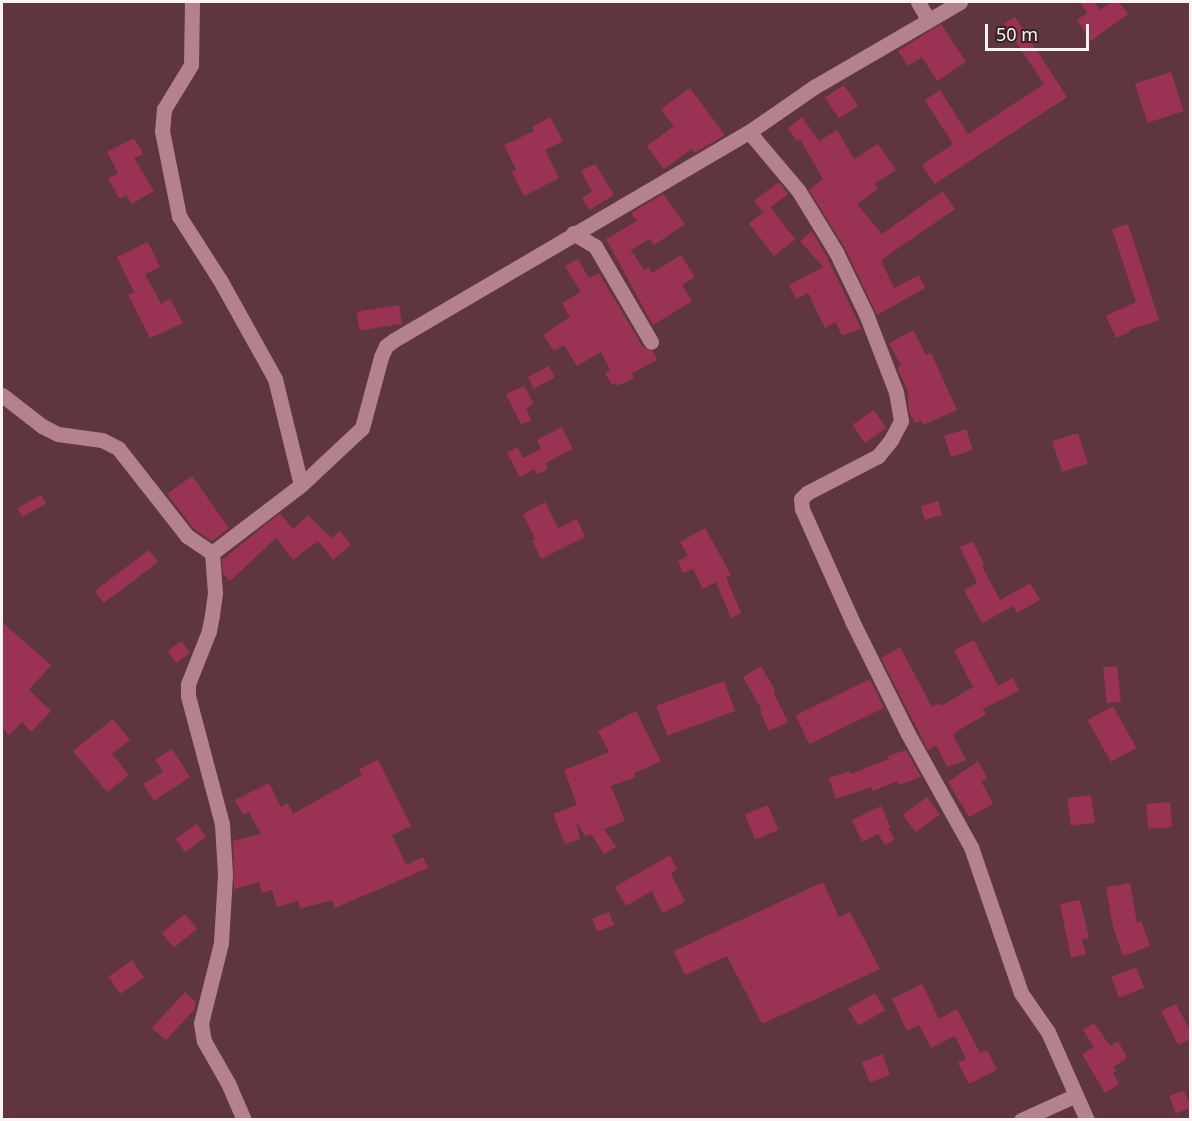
<!DOCTYPE html>
<style>
body{margin:0}
#map{position:relative;width:1192px;height:1121px;overflow:hidden;background:#5f3640;font-family:"Noto Sans",sans-serif}
div>[style]{position:absolute}
.building>*{inset:0;background:#9a3253;transform-origin:0 0}
.minor>*{height:15px;margin:-7.5px;padding:0 7.5px;transform-origin:7.5px;border-radius:7.5px;background:#b4828d}
span{translate:-50% -50%;white-space:nowrap;text-align:center;line-height:1.15;-webkit-text-stroke:4.5px #372428;paint-order:stroke}
.frame{position:absolute;inset:0;border:3px solid #fcf1f3;pointer-events:none}
.scale{position:absolute;left:985px;top:24px;width:104px;height:27px;box-sizing:border-box;border:3px solid #fcf1f3;border-top:0;padding-left:8px;font-size:18px;line-height:21px;white-space:nowrap;color:#fcf1f3;-webkit-text-stroke:4px #372428;paint-order:stroke}
</style>
<div id="map">
<div class="building">
<div style="clip-path:polygon(1080px 2px,1095px 2px,1100px 10px,1112px 2px,1119px 2px,1128px 14px,1091px 41px,1077px 20px,1087px 13px)"></div>
<div style="clip-path:polygon(1015px 17px,1067px 97px,935px 184px,922px 165px,953px 144px,925px 100px,940px 90px,968px 134px,1044px 84px,1004px 24px)"></div>
<div style="clip-path:polygon(941px 24px,966px 62px,937px 81px,922px 57px,908px 66px,898px 51px)"></div>
<div style="left:1171px;top:72px;width:41px;height:38px;rotate:72deg"></div>
<div style="left:844px;top:85px;width:25px;height:23px;rotate:56deg"></div>
<div style="clip-path:polygon(690px 88px,725px 135px,694px 153px,692px 149px,664px 169px,647px 146px,674px 126px,661px 109px)"></div>
<div style="clip-path:polygon(550px 117px,563px 141px,545px 150px,559px 178px,524px 196px,512px 172px,516px 170px,504px 145px,534px 131px,532px 127px)"></div>
<div style="clip-path:polygon(802px 117px,819px 141px,837px 130px,854px 159px,878px 144px,896px 170px,874px 184px,878px 189px,857px 204px,882px 234px,943px 191px,955px 209px,881px 260px,894px 288px,919px 275px,925px 288px,877px 315px,845px 248px,809px 190px,823px 179px,800px 139px,797px 141px,788px 128px)"></div>
<div style="clip-path:polygon(134px 138px,143px 154px,134px 158px,154px 191px,132px 204px,126px 195px,120px 199px,108px 179px,118px 173px,107px 152px)"></div>
<div style="clip-path:polygon(595px 164px,614px 195px,589px 210px,582px 198px,592px 192px,581px 171px)"></div>
<div style="left:779px;top:182px;width:15px;height:31px;rotate:53deg"></div>
<div style="clip-path:polygon(663px 194px,685px 224px,654px 245px,650px 239px,631px 250px,644px 270px,649px 267px,652px 273px,681px 255px,695px 277px,682px 285px,692px 301px,653px 325px,606px 239px,637px 221px,631px 213px)"></div>
<div style="left:770px;top:207px;width:41px;height:27px;rotate:52deg"></div>
<div style="clip-path:polygon(1128px 224px,1159px 320px,1129px 330px,1130px 332px,1116px 338px,1106px 316px,1136px 302px,1112px 229px)"></div>
<div style="clip-path:polygon(812px 231px,827px 257px,861px 328px,842px 336px,836px 322px,825px 328px,808px 293px,796px 299px,789px 285px,823px 267px,800px 241px)"></div>
<div style="clip-path:polygon(148px 242px,160px 267px,145px 274px,161px 304px,170px 299px,183px 323px,150px 338px,128px 295px,134px 292px,117px 257px)"></div>
<div style="clip-path:polygon(578px 259px,589px 278px,599px 273px,643px 347px,653px 351px,657px 360px,632px 373px,634px 378px,617px 386px,616px 383px,612px 385px,605px 373px,610px 370px,601px 352px,577px 366px,564px 345px,554px 351px,543px 335px,570px 317px,562px 303px,581px 292px,565px 266px)"></div>
<div style="left:399px;top:305px;width:19px;height:43px;rotate:81deg"></div>
<div style="clip-path:polygon(913px 330px,926px 355px,931px 353px,957px 410px,923px 425px,921px 421px,915px 423px,909px 412px,908px 391px,897px 368px,901px 366px,889px 343px)"></div>
<div style="left:549px;top:366px;width:13px;height:24px;rotate:63deg"></div>
<div style="clip-path:polygon(524px 386px,534px 404px,526px 408px,531px 420px,521px 425px,506px 394px)"></div>
<div style="left:874px;top:410px;width:22px;height:26px;rotate:56deg"></div>
<div style="clip-path:polygon(562px 427px,573px 449px,545px 463px,548px 469px,537px 474px,534px 469px,520px 477px,507px 453px,517px 447px,523px 458px,541px 449px,537px 440px)"></div>
<div style="left:966px;top:429px;width:22px;height:23px;rotate:72deg"></div>
<div style="left:1078px;top:433px;width:32px;height:27px;rotate:72deg"></div>
<div style="clip-path:polygon(192px 476px,229px 528px,212px 541px,194px 529px,167px 494px)"></div>
<div style="left:41px;top:495px;width:10px;height:27px;rotate:61deg"></div>
<div style="left:938px;top:501px;width:14px;height:18px;rotate:73deg"></div>
<div style="clip-path:polygon(545px 502px,558px 528px,577px 519px,585px 537px,541px 559px,532px 540px,535px 539px,523px 514px)"></div>
<div style="clip-path:polygon(280px 513px,293px 529px,308px 515px,331px 538px,340px 531px,351px 545px,333px 560px,318px 541px,293px 560px,276px 538px,230px 581px,223px 574px,222px 560px)"></div>
<div style="clip-path:polygon(705px 528px,731px 575px,726px 577px,741px 613px,731px 618px,716px 582px,703px 589px,693px 569px,683px 573px,678px 561px,688px 556px,680px 542px)"></div>
<div style="clip-path:polygon(973px 541px,984px 565px,982px 566px,1000px 600px,1030px 583px,1040px 600px,1017px 613px,1014px 606px,982px 623px,964px 590px,977px 583px,960px 547px)"></div>
<div style="left:149px;top:550px;width:15px;height:68px;rotate:53deg"></div>
<div style="clip-path:polygon(2px 622px,51px 665px,29px 690px,51px 711px,31px 732px,22px 722px,9px 735px,2px 728px)"></div>
<div style="clip-path:polygon(974px 640px,998px 686px,1013px 678px,1019px 691px,983px 709px,986px 714px,956px 732px,953px 735px,966px 760px,947px 767px,936px 745px,928px 750px,881px 658px,900px 647px,932px 707px,939px 703px,941px 706px,973px 687px,954px 650px)"></div>
<div style="left:181px;top:641px;width:15px;height:17px;rotate:53deg"></div>
<div style="clip-path:polygon(761px 666px,775px 690px,773px 691px,788px 722px,769px 731px,760px 711px,762px 710px,743px 677px)"></div>
<div style="left:1117px;top:666px;width:36px;height:14px;rotate:84deg"></div>
<div style="left:870px;top:679px;width:32px;height:83px;rotate:64deg"></div>
<div style="left:724px;top:681px;width:32px;height:72px;rotate:70deg"></div>
<div style="left:1113px;top:706px;width:48px;height:29px;rotate:61deg"></div>
<div style="clip-path:polygon(636px 711px,661px 761px,634px 773px,635px 777px,611px 786px,625px 821px,604px 829px,616px 847px,604px 854px,591px 834px,585px 836px,576px 821px,580px 839px,565px 844px,553px 814px,577px 805px,564px 770px,609px 752px,598px 731px)"></div>
<div style="clip-path:polygon(113px 719px,130px 740px,112px 754px,129px 775px,107px 792px,73px 751px)"></div>
<div style="clip-path:polygon(172px 749px,190px 777px,154px 801px,143px 784px,163px 772px,155px 760px)"></div>
<div style="clip-path:polygon(906px 750px,921px 777px,899px 785px,897px 781px,873px 791px,871px 787px,836px 799px,829px 778px,850px 771px,851px 774px,889px 759px,888px 756px)"></div>
<div style="clip-path:polygon(378px 760px,411px 826px,392px 835px,406px 865px,423px 857px,428px 868px,335px 908px,332px 900px,300px 909px,298px 901px,277px 907px,272px 890px,262px 893px,259px 882px,234px 889px,233px 841px,261px 834px,249px 812px,243px 815px,235px 800px,269px 783px,281px 807px,288px 803px,293px 814px,362px 775px,359px 769px)"></div>
<div style="clip-path:polygon(978px 761px,987px 778px,981px 781px,993px 804px,969px 817px,948px 782px)"></div>
<div style="left:1091px;top:795px;width:28px;height:24px;rotate:82deg"></div>
<div style="left:927px;top:797px;width:22px;height:30px;rotate:54deg"></div>
<div style="left:1170px;top:802px;width:25px;height:24px;rotate:85deg"></div>
<div style="left:768px;top:805px;width:27px;height:25px;rotate:68deg"></div>
<div style="clip-path:polygon(881px 806px,891px 828px,888px 829px,895px 839px,885px 845px,878px 834px,862px 842px,852px 820px)"></div>
<div style="left:197px;top:824px;width:16px;height:26px;rotate:55deg"></div>
<div style="clip-path:polygon(670px 855px,677px 869px,671px 873px,685px 902px,662px 913px,652px 891px,626px 906px,615px 887px)"></div>
<div style="clip-path:polygon(823px 882px,839px 917px,850px 912px,880px 969px,762px 1024px,727px 956px,685px 975px,674px 951px)"></div>
<div style="clip-path:polygon(1130px 883px,1137px 923px,1141px 921px,1150px 946px,1123px 956px,1113px 927px,1106px 887px)"></div>
<div style="clip-path:polygon(1080px 900px,1089px 938px,1082px 939px,1086px 954px,1071px 958px,1060px 904px)"></div>
<div style="left:609px;top:912px;width:14px;height:18px;rotate:69deg"></div>
<div style="left:185px;top:914px;width:19px;height:30px;rotate:51deg"></div>
<div style="left:132px;top:960px;width:21px;height:29px;rotate:55deg"></div>
<div style="left:1136px;top:967px;width:22px;height:27px;rotate:68deg"></div>
<div style="clip-path:polygon(922px 984px,939px 1019px,957px 1009px,980px 1053px,987px 1050px,997px 1070px,969px 1084px,958px 1063px,966px 1059px,955px 1036px,931px 1048px,919px 1025px,907px 1031px,892px 999px)"></div>
<div style="clip-path:polygon(185px 992px,196px 1002px,194px 1010px,166px 1040px,152px 1028px)"></div>
<div style="left:875px;top:993px;width:20px;height:31px;rotate:60deg"></div>
<div style="clip-path:polygon(1176px 1004px,1191px 1032px,1191px 1039px,1178px 1045px,1161px 1011px)"></div>
<div style="clip-path:polygon(1094px 1023px,1110px 1046px,1118px 1041px,1127px 1058px,1113px 1067px,1116px 1071px,1113px 1073px,1119px 1084px,1105px 1093px,1082px 1054px,1094px 1047px,1083px 1030px)"></div>
<div style="left:882px;top:1054px;width:22px;height:22px;rotate:68deg"></div>
<div style="left:1184px;top:1090px;width:19px;height:16px;rotate:69deg"></div>
</div>
<div class="minor">
<div style="left:192px;top:2px;width:63px;rotate:90.9deg"></div>
<div style="left:191px;top:65px;width:52px;rotate:121.5deg"></div>
<div style="left:164px;top:109px;width:22px;rotate:95deg"></div>
<div style="left:162px;top:131px;width:87px;rotate:78.7deg"></div>
<div style="left:179px;top:216px;width:76px;rotate:57.4deg"></div>
<div style="left:220px;top:280px;width:113px;rotate:60.9deg"></div>
<div style="left:275px;top:379px;width:109px;rotate:76.2deg"></div>
<div style="left:918px;top:2px;width:20px;rotate:60deg"></div>
<div style="left:749px;top:132px;width:76px;rotate:49.8deg"></div>
<div style="left:798px;top:190px;width:73px;rotate:58.5deg"></div>
<div style="left:836px;top:252px;width:69px;rotate:64.2deg"></div>
<div style="left:866px;top:314px;width:84px;rotate:69deg"></div>
<div style="left:896px;top:392px;width:29px;rotate:80deg"></div>
<div style="left:901px;top:421px;width:21px;rotate:118deg"></div>
<div style="left:891px;top:440px;width:21px;rotate:129deg"></div>
<div style="left:878px;top:456px;width:80px;rotate:152.5deg"></div>
<div style="left:807px;top:493px;width:8px;rotate:135deg"></div>
<div style="left:801px;top:499px;width:10px;rotate:84deg"></div>
<div style="left:802px;top:509px;width:123px;rotate:65.9deg"></div>
<div style="left:852px;top:621px;width:124px;rotate:63.6deg"></div>
<div style="left:907px;top:732px;width:132px;rotate:60.9deg"></div>
<div style="left:971px;top:847px;width:154px;rotate:71.1deg"></div>
<div style="left:1021px;top:993px;width:47px;rotate:55.3deg"></div>
<div style="left:1048px;top:1032px;width:96px;rotate:66.1deg"></div>
<div style="left:573px;top:233px;width:26px;rotate:31deg"></div>
<div style="left:595px;top:246px;width:111px;rotate:59.7deg"></div>
<div style="left:2px;top:395px;width:51px;rotate:37.8deg"></div>
<div style="left:42px;top:426px;width:18px;rotate:27deg"></div>
<div style="left:58px;top:434px;width:44px;rotate:7.8deg"></div>
<div style="left:102px;top:440px;width:18px;rotate:27deg"></div>
<div style="left:118px;top:448px;width:112px;rotate:51.9deg"></div>
<div style="left:187px;top:536px;width:30px;rotate:34deg"></div>
<div style="left:212px;top:553px;width:112px;rotate:-37.4deg"></div>
<div style="left:301px;top:485px;width:83px;rotate:-43.1deg"></div>
<div style="left:362px;top:428px;width:73px;rotate:-75deg"></div>
<div style="left:381px;top:357px;width:12px;rotate:-66deg"></div>
<div style="left:386px;top:346px;width:10px;rotate:-37deg"></div>
<div style="left:394px;top:340px;width:411px;rotate:-30.4deg"></div>
<div style="left:749px;top:132px;width:79px;rotate:-34.7deg"></div>
<div style="left:814px;top:87px;width:169px;rotate:-30.2deg"></div>
<div style="left:212px;top:553px;width:40px;rotate:85.7deg"></div>
<div style="left:215px;top:593px;width:22px;rotate:98deg"></div>
<div style="left:212px;top:615px;width:16px;rotate:101deg"></div>
<div style="left:209px;top:631px;width:57px;rotate:111.6deg"></div>
<div style="left:188px;top:684px;width:12px;rotate:90deg"></div>
<div style="left:188px;top:696px;width:132px;rotate:75.1deg"></div>
<div style="left:222px;top:824px;width:51px;rotate:86.6deg"></div>
<div style="left:225px;top:875px;width:68px;rotate:93.4deg"></div>
<div style="left:221px;top:943px;width:82px;rotate:104deg"></div>
<div style="left:201px;top:1023px;width:18px;rotate:81deg"></div>
<div style="left:204px;top:1041px;width:48px;rotate:60.3deg"></div>
<div style="left:228px;top:1083px;width:40px;rotate:66.6deg"></div>
<div style="left:1021px;top:1120px;width:60px;rotate:-24.4deg"></div>
</div>
<div class="frame"></div>
<div class="scale">50 m</div>
</div>
